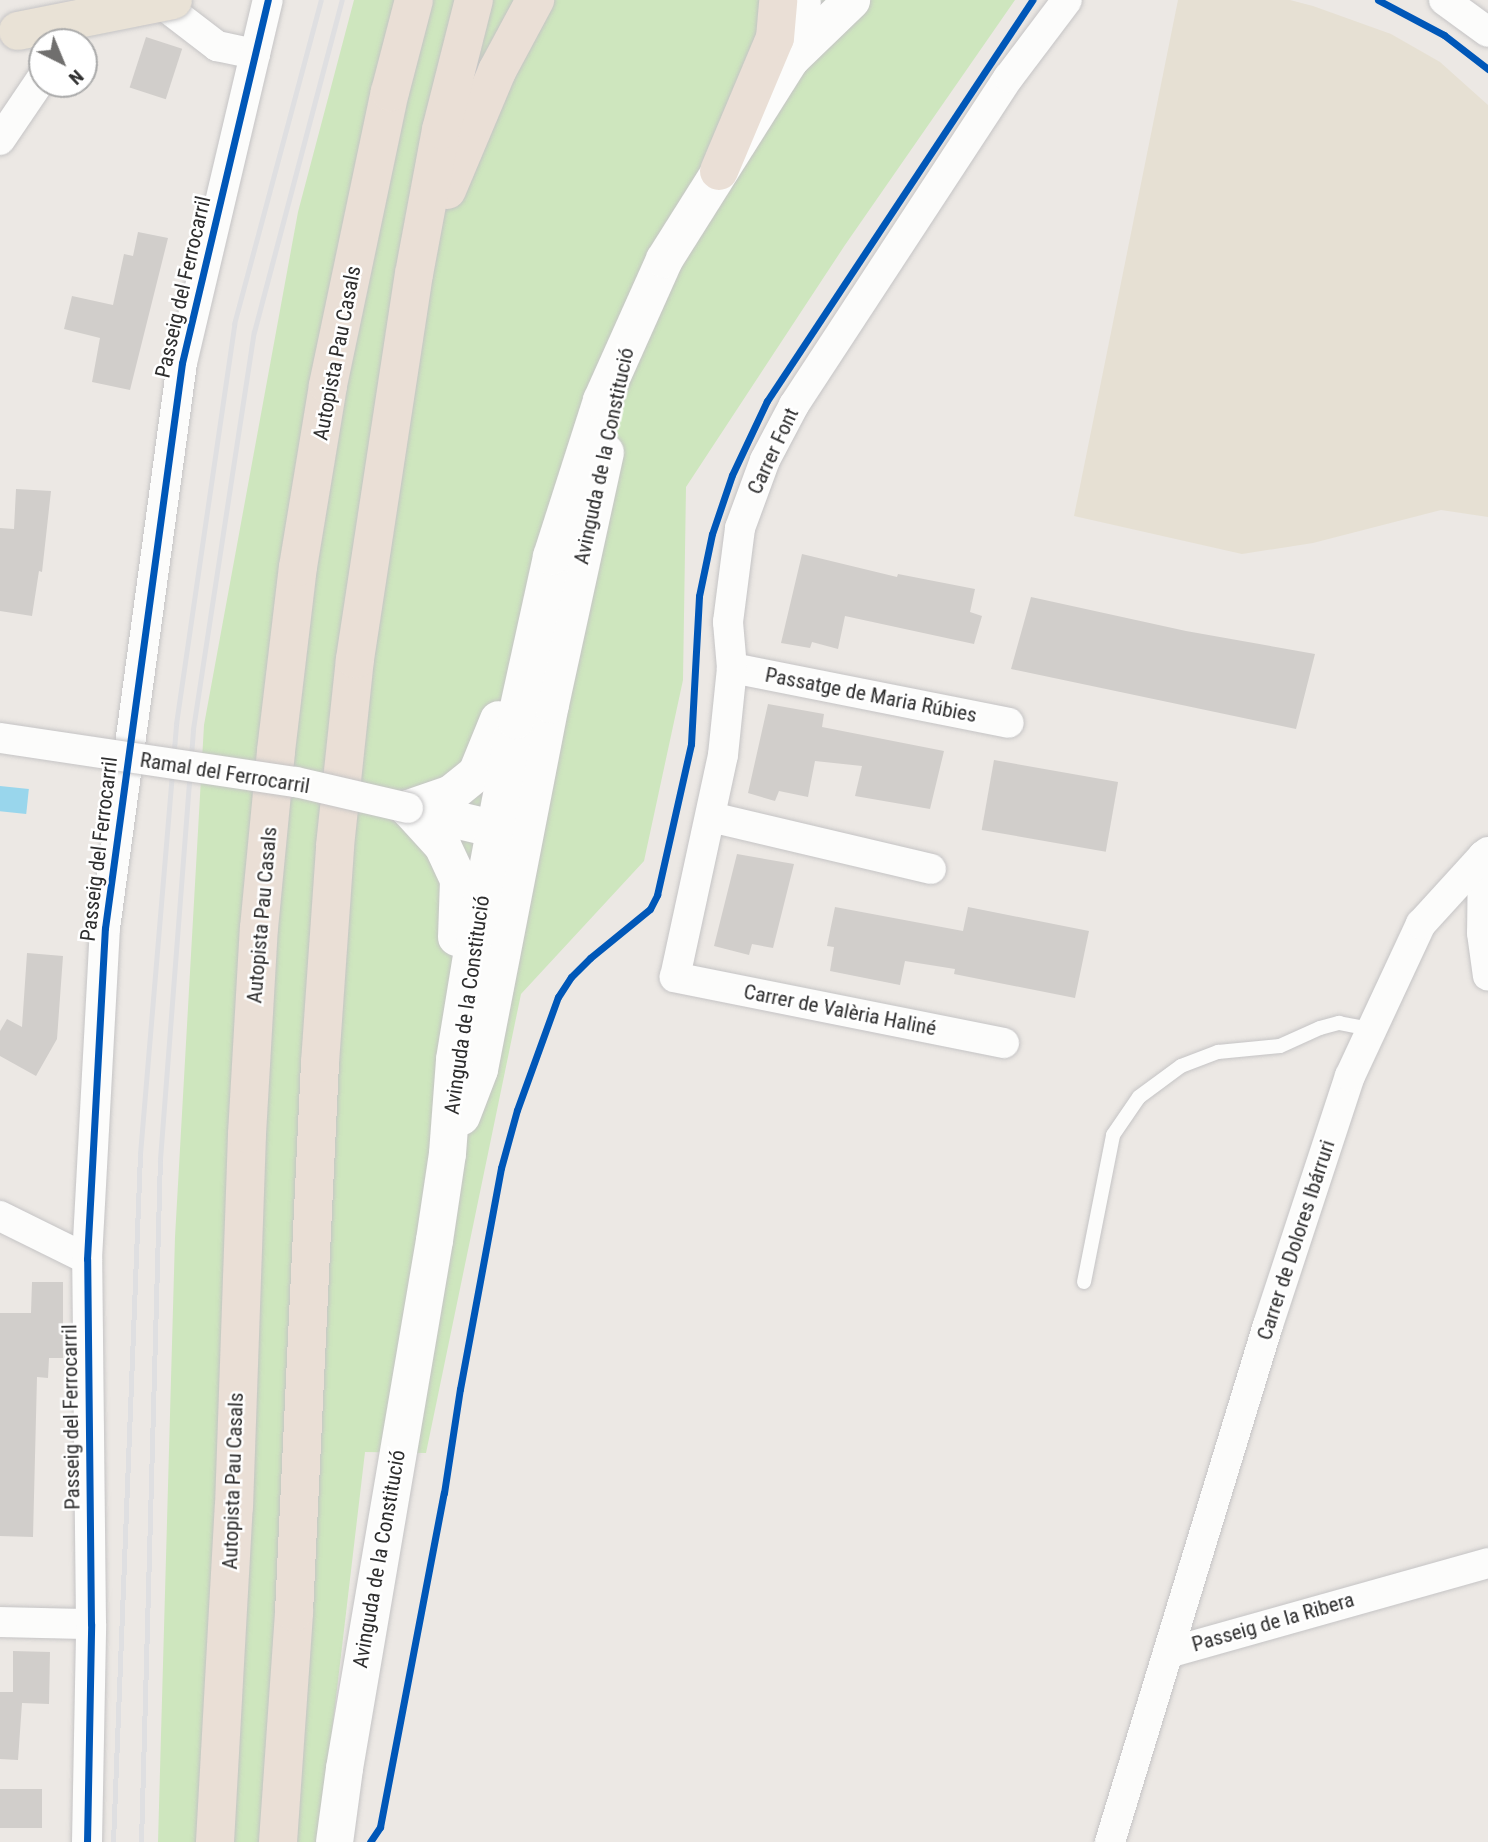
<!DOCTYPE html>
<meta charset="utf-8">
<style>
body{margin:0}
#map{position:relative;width:1488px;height:1842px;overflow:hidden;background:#ece8e4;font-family:"Roboto Condensed",sans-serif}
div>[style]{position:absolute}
.education>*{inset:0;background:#e6e0d3}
.green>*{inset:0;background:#cee6be}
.water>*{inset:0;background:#99d6ec;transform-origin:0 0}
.building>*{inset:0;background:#d1cecb;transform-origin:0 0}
.roads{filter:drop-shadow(0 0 2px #c5c4c5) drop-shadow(0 0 2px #c5c4c5)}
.service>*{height:14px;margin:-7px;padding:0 7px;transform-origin:7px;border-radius:7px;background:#fcfcfb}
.minor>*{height:30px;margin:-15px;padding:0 15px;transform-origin:15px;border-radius:15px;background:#fcfcfb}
.tertiary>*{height:37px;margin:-18.5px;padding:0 18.5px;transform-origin:18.5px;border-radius:18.5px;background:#fcfcfb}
.motorway>*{height:38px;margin:-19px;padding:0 19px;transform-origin:19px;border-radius:19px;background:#eadfd6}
.rail>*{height:5px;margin:-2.5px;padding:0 2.5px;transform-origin:2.5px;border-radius:2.5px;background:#dfdfe1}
.bridges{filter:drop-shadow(0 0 2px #c5c4c5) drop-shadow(0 0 2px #c5c4c5)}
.minor-bridge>*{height:30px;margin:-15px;padding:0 15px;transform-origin:15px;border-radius:15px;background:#fcfcfb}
.trunk-bridge>*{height:38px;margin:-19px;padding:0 19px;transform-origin:19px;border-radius:19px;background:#e9e2d6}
.cycleway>*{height:7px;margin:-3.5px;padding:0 3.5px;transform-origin:3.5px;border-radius:3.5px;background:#0057b8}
span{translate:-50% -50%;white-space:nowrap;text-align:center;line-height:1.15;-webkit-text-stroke:5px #fff;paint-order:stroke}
.street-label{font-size:21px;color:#2e2e2e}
.north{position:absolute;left:28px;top:28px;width:70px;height:70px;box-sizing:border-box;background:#fff;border:2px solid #ababab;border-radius:50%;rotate:137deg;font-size:19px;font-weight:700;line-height:28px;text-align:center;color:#2e2e2e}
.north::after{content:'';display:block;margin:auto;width:24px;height:32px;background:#706f6e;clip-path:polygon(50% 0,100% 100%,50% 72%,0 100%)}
</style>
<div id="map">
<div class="education">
<div style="clip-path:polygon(1178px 0,1290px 0,1313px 6px,1391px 34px,1440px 62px,1488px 105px,1488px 517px,1441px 510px,1313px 543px,1242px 554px,1074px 516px)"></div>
</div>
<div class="green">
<div style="clip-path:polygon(354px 0,1015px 0,845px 245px,686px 487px,683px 680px,644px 861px,521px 994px,426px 1453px,365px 1452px,319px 1842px,158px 1842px,175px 1237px,204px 725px,298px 212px)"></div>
</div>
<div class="water">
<div style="left:0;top:786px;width:29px;height:25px;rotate:6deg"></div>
</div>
<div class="building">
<div style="left:146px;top:37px;width:38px;height:53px;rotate:18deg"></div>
<div style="clip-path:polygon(138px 232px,168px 238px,130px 390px,92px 382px,100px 338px,64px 329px,72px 296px,113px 305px,124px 254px,133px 256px)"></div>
<div style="clip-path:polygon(16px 489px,51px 491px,42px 572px,39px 571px,32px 616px,0 611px,0 528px,14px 529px)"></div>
<div style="clip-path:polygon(802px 554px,897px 577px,898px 574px,975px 589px,970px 612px,982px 616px,974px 644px,845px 616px,838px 649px,812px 642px,810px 648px,781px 643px)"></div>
<div style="clip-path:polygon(1031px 597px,1186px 631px,1315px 654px,1296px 729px,1011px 669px)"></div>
<div style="clip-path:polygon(768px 704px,824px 714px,822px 727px,944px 751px,930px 809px,855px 796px,862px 766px,815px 761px,808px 797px,779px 791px,775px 801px,748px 793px)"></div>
<div style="left:994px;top:760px;width:126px;height:71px;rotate:10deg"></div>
<div style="clip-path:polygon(737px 854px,794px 864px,773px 948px,752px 944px,749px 955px,714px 946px)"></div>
<div style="clip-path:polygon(835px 907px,963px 931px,968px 907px,1089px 931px,1075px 998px,954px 974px,955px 969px,905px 961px,900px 985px,830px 971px,834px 947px,827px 946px)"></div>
<div style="clip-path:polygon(27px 953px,63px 956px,57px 1039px,36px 1076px,0 1056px,0 1031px,7px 1019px,22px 1027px)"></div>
<div style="clip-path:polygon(32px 1282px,63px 1282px,63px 1358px,49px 1358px,48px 1378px,37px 1377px,33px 1537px,0 1536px,0 1313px,31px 1313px)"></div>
<div style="clip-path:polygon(13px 1651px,50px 1652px,49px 1704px,22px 1703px,18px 1760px,0 1759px,0 1692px,13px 1692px)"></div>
<div style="left:0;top:1789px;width:42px;height:39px"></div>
</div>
<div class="roads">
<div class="service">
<div style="left:1084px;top:1282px;width:150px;rotate:-78.8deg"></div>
<div style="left:1113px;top:1135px;width:46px;rotate:-55.6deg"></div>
<div style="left:1139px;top:1097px;width:52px;rotate:-36.4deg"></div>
<div style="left:1181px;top:1066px;width:40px;rotate:-21deg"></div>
<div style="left:1218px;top:1052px;width:62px;rotate:-5.5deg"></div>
<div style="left:1280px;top:1046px;width:44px;rotate:-24.2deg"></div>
<div style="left:1320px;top:1028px;width:20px;rotate:-15deg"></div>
<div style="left:1339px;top:1023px;width:32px;rotate:11deg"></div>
</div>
<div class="minor">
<div style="left:157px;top:0;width:76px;rotate:37.5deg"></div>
<div style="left:217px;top:46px;width:39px;rotate:12deg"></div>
<div style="left:1444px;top:0;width:54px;rotate:36deg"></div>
<div style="left:0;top:140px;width:75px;rotate:-55.9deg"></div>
<div style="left:732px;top:668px;width:282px;rotate:11.2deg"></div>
<div style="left:711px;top:817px;width:226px;rotate:13.3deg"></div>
<div style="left:1488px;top:852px;width:6px;rotate:141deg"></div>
<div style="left:1483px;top:856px;width:77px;rotate:90.7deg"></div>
<div style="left:1482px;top:933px;width:43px;rotate:82.1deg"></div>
<div style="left:1004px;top:1043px;width:336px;rotate:-168.7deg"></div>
<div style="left:675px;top:977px;width:227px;rotate:-77.8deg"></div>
<div style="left:723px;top:755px;width:87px;rotate:-84.1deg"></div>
<div style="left:732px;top:668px;width:46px;rotate:-95deg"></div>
<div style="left:728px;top:622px;width:95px;rotate:-82.7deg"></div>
<div style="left:740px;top:528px;width:72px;rotate:-69.8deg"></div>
<div style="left:765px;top:460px;width:62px;rotate:-62.2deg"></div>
<div style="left:794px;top:405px;width:392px;rotate:-56.8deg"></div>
<div style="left:1009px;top:77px;width:96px;rotate:-53deg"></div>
<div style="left:0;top:1216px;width:97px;rotate:26.3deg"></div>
<div style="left:0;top:1622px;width:91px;rotate:1.3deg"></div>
<div style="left:1168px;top:1653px;width:332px;rotate:-15.7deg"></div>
<div style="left:87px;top:1842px;width:218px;rotate:-88.9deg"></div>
<div style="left:91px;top:1624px;width:365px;rotate:-90.6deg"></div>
<div style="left:87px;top:1259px;width:331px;rotate:-86.9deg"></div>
<div style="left:105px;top:928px;width:570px;rotate:-82.24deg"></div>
<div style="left:182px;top:363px;width:373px;rotate:-76.7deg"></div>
<div style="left:1110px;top:1842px;width:541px;rotate:-73.01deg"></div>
<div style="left:1268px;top:1325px;width:262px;rotate:-71.8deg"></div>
<div style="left:1350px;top:1076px;width:168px;rotate:-65deg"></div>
<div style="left:1421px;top:924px;width:92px;rotate:-47.6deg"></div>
</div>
<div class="tertiary">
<div style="left:790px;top:59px;width:60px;rotate:-78.5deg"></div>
<div style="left:408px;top:808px;width:82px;rotate:13.4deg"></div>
<div style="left:488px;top:827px;width:32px;rotate:-39deg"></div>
<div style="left:408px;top:808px;width:46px;rotate:-19.2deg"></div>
<div style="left:451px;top:793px;width:32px;rotate:-39deg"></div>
<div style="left:476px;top:773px;width:58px;rotate:-67.8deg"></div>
<div style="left:409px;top:809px;width:49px;rotate:47.5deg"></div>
<div style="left:442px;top:845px;width:38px;rotate:65deg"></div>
<div style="left:458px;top:880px;width:57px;rotate:92deg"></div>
<div style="left:461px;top:1116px;width:50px;rotate:-69deg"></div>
<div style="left:479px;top:1069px;width:372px;rotate:-79deg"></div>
<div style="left:550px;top:704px;width:258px;rotate:-77.7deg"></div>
<div style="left:334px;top:1842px;width:75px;rotate:-82.3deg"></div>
<div style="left:344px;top:1768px;width:536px;rotate:-80.33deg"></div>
<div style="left:434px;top:1240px;width:88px;rotate:-81.5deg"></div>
<div style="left:447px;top:1153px;width:94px;rotate:-85.7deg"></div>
<div style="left:454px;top:1059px;width:124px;rotate:-80.7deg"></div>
<div style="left:474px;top:937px;width:221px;rotate:-79.3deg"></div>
<div style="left:515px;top:720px;width:168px;rotate:-77.6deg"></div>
<div style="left:551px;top:556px;width:164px;rotate:-72.2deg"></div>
<div style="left:601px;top:400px;width:154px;rotate:-65.9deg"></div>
<div style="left:664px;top:259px;width:236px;rotate:-57.8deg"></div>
<div style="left:790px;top:59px;width:85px;rotate:-44deg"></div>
</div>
<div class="motorway">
<div style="left:719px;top:171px;width:144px;rotate:-67.2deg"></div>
<div style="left:775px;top:38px;width:38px;rotate:-85deg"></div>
<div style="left:447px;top:190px;width:129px;rotate:-67.2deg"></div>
<div style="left:497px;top:71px;width:81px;rotate:-61.8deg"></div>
<div style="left:215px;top:1842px;width:336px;rotate:-86.8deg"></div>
<div style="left:234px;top:1507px;width:373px;rotate:-88deg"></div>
<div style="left:247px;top:1134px;width:206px;rotate:-86.7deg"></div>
<div style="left:259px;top:928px;width:178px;rotate:-84.5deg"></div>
<div style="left:276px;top:751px;width:185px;rotate:-83.2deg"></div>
<div style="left:298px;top:567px;width:184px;rotate:-80.6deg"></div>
<div style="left:328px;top:385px;width:299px;rotate:-78.1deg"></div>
<div style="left:390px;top:92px;width:95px;rotate:-75.4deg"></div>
<div style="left:278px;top:1842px;width:231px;rotate:-86deg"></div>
<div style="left:294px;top:1612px;width:550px;rotate:-87.29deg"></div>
<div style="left:320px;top:1063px;width:218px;rotate:-86deg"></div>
<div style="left:335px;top:846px;width:188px;rotate:-83.9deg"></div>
<div style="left:355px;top:659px;width:389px;rotate:-81.3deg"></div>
<div style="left:414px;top:274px;width:147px;rotate:-79.4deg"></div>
<div style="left:441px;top:130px;width:134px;rotate:-75.8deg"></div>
</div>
</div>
<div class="rail">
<div style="left:113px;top:1842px;width:689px;rotate:-87.75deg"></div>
<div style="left:140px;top:1154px;width:432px;rotate:-85.2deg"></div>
<div style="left:176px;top:724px;width:404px;rotate:-81.7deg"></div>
<div style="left:234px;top:324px;width:335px;rotate:-75deg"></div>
<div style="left:141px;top:1842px;width:683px;rotate:-88.41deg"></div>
<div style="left:160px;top:1159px;width:431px;rotate:-85.6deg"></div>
<div style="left:193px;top:729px;width:402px;rotate:-81.3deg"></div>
<div style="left:254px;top:332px;width:343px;rotate:-75.2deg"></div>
</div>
<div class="bridges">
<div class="minor-bridge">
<div style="left:0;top:738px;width:299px;rotate:8.5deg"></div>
<div style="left:296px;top:782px;width:115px;rotate:13.1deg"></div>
</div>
<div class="trunk-bridge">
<div style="left:18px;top:31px;width:158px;rotate:-11.3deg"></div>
</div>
</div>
<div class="cycleway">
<div style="left:1378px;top:0;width:75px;rotate:27.9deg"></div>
<div style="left:1444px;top:35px;width:56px;rotate:37.7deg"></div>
<div style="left:87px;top:1842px;width:218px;rotate:-88.9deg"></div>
<div style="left:91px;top:1624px;width:365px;rotate:-90.6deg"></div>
<div style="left:87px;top:1259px;width:331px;rotate:-86.9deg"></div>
<div style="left:105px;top:928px;width:570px;rotate:-82.24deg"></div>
<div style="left:182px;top:363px;width:373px;rotate:-76.7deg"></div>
<div style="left:370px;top:1842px;width:18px;rotate:-56deg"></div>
<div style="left:380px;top:1827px;width:340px;rotate:-79.2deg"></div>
<div style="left:444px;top:1493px;width:105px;rotate:-81.3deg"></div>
<div style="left:460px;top:1389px;width:225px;rotate:-79.5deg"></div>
<div style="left:501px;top:1168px;width:60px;rotate:-74.6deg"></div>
<div style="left:517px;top:1110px;width:120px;rotate:-70.1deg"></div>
<div style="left:558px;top:997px;width:24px;rotate:-57deg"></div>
<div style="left:571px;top:977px;width:27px;rotate:-45deg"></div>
<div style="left:590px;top:958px;width:77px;rotate:-39.2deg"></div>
<div style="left:650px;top:909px;width:16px;rotate:-63deg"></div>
<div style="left:657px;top:895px;width:155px;rotate:-77.3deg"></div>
<div style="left:691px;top:744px;width:148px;rotate:-86.9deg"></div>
<div style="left:699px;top:596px;width:63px;rotate:-78.2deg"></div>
<div style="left:712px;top:534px;width:62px;rotate:-71.3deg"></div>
<div style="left:732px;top:475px;width:82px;rotate:-64.7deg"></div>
<div style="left:767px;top:401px;width:481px;rotate:-56.5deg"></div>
</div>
<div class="street-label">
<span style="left:183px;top:287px;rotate:-77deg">Passeig del Ferrocarril</span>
<span style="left:337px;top:353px;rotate:-79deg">Autopista Pau Casals</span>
<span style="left:773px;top:451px;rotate:-65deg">Carrer Font</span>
<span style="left:604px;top:456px;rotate:-78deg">Avinguda de la Constitució</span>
<span style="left:871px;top:695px;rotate:11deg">Passatge de Maria Rúbies</span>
<span style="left:225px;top:773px;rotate:9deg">Ramal del Ferrocarril</span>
<span style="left:99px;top:849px;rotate:-83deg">Passeig del Ferrocarril</span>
<span style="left:262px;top:915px;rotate:-85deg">Autopista Pau Casals</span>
<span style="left:467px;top:1005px;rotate:-82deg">Avinguda de la Constitució</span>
<span style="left:840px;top:1010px;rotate:11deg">Carrer de Valèria Haliné</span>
<span style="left:1296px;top:1240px;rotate:-72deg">Carrer de Dolores Ibárruri</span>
<span style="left:71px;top:1417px;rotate:-91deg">Passeig del Ferrocarril</span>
<span style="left:233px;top:1481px;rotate:-88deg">Autopista Pau Casals</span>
<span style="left:379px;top:1559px;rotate:-80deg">Avinguda de la Constitució</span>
<span style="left:1273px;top:1622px;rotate:-16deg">Passeig de la Ribera</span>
</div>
<div class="north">N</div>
</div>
